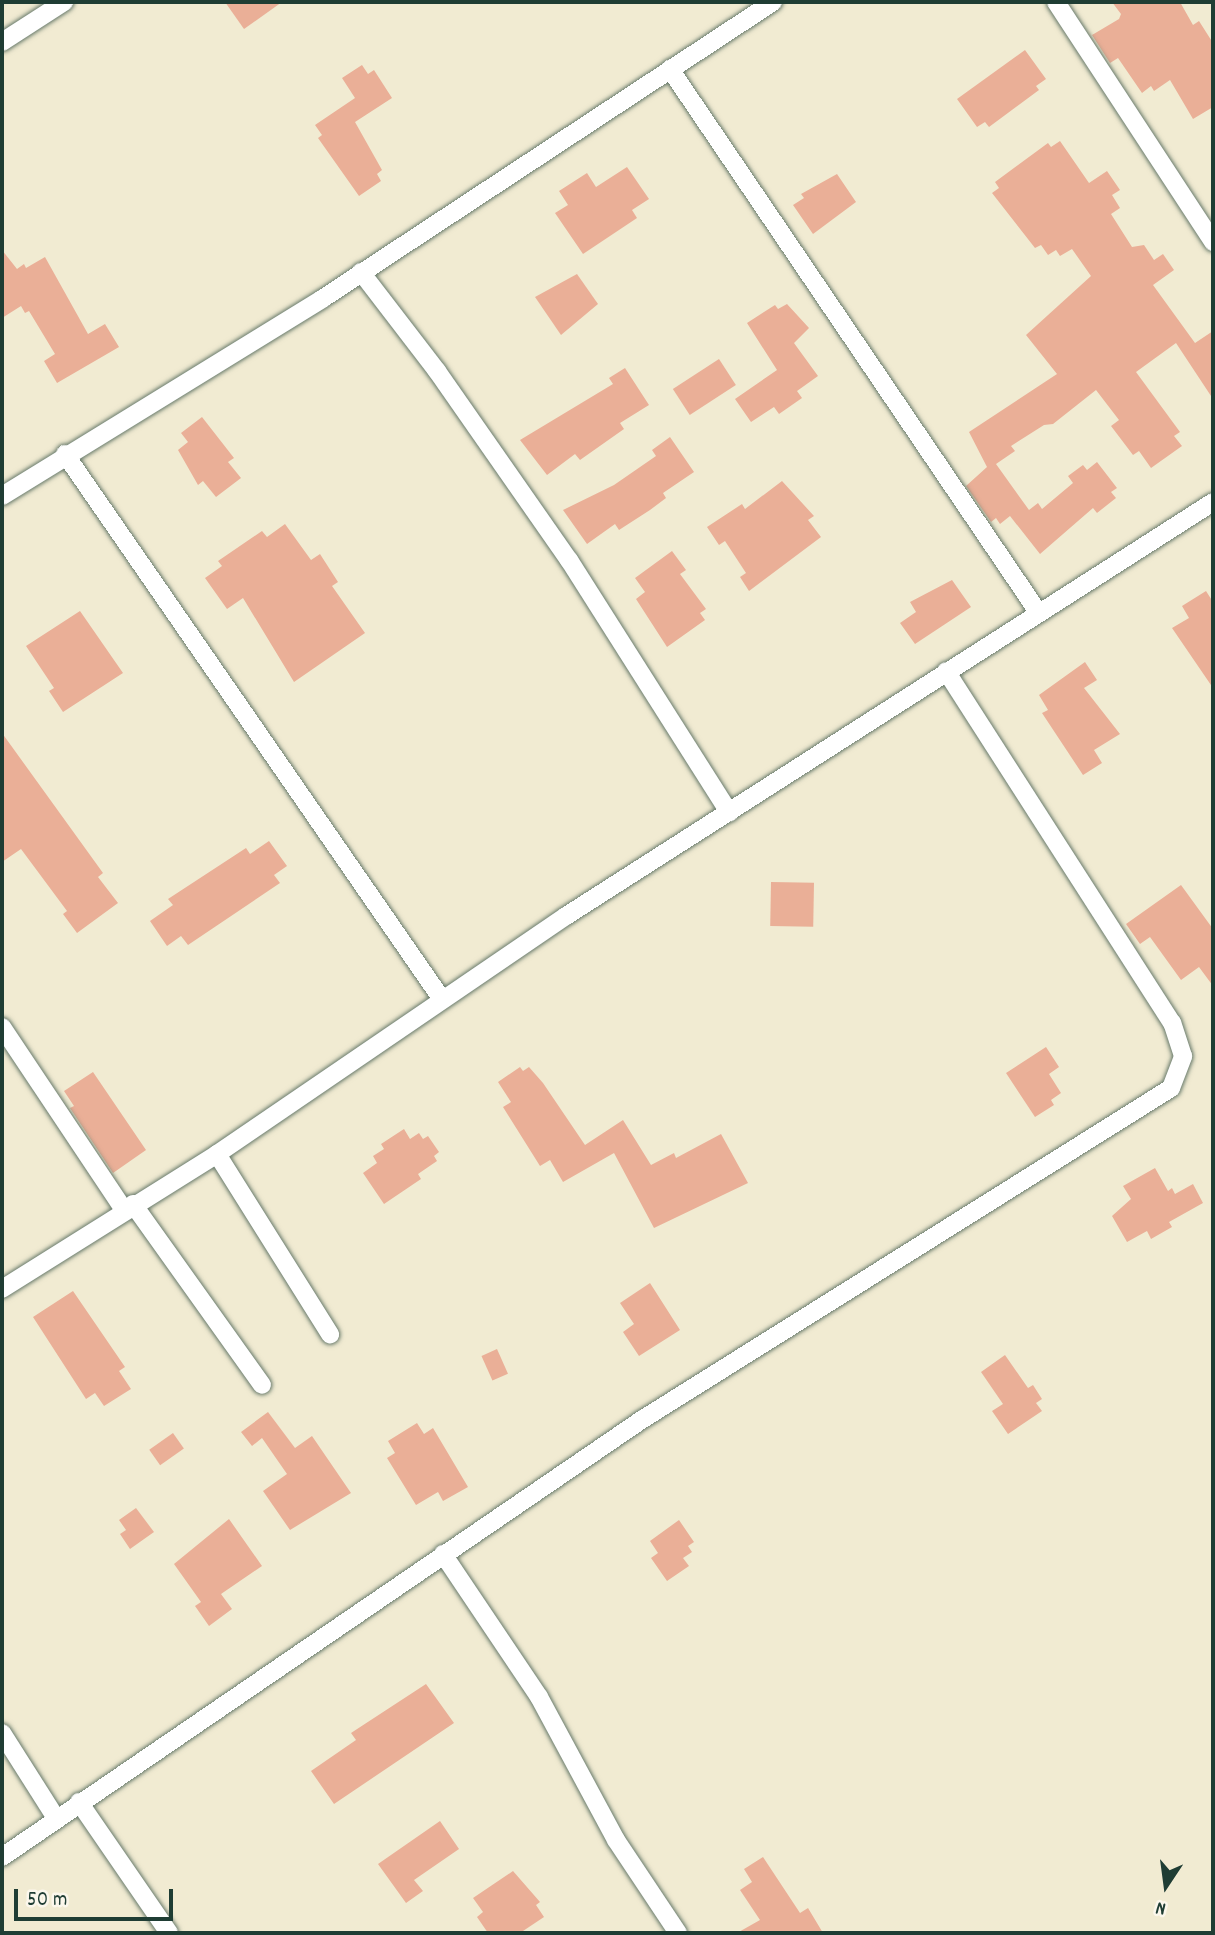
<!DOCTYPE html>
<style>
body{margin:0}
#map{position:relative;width:1215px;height:1935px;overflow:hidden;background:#f1ebd2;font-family:Dekko,sans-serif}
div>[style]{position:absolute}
.building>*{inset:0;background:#eaaf97;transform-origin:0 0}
.roads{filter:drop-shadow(0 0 2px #687a6b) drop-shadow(0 0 2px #687a6b)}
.minor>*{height:18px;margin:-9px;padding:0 9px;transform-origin:9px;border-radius:9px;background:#fff}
span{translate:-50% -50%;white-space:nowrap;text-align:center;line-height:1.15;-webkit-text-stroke:5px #fbf7ec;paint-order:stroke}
.frame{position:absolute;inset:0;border:4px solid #1f3d34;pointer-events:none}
.north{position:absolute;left:1131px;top:1851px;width:70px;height:70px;-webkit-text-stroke:5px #fbf7ec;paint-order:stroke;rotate:193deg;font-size:19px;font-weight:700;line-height:28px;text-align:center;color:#1f3d34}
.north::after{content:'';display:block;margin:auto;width:24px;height:32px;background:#1f3d34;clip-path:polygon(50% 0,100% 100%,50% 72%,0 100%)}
.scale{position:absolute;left:14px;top:1889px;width:159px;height:32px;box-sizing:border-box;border:4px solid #1f3d34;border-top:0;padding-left:9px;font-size:21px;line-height:24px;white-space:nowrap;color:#1f3d34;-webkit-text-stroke:5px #fbf7ec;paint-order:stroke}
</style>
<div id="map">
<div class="building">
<div style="clip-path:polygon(225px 2px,282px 2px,244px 29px)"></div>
<div style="clip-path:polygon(1112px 2px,1180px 2px,1193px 25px,1199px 21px,1213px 43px,1213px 107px,1193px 119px,1170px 80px,1154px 91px,1151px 86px,1142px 93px,1118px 58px,1110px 63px,1092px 35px,1119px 19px,1121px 14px)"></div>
<div style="clip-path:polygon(1025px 50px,1046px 79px,1036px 86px,1039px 90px,989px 127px,985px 122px,977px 127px,957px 99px)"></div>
<div style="clip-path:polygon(362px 65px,368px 74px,374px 70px,392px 98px,355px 122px,382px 170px,377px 174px,381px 181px,359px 196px,318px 138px,322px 135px,315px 125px,355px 98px,342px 78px)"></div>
<div style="clip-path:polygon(1060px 141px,1089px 183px,1107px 171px,1120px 190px,1112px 195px,1120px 208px,1111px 214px,1132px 247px,1144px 245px,1154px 260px,1163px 254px,1174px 270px,1153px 285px,1195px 343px,1213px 331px,1213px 399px,1176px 343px,1136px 372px,1180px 432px,1174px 436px,1182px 446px,1151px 468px,1139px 451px,1133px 455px,1111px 426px,1119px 420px,1096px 390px,1053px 424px,1044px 425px,1011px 446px,1015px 451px,996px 464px,1029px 510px,1038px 503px,1042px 509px,1073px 483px,1068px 476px,1083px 465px,1087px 470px,1097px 462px,1117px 488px,1111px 492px,1116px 498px,1097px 513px,1093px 508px,1040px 554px,1010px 516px,1000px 524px,996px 518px,991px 522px,966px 486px,987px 467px,969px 432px,1057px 374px,1026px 335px,1091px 276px,1072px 249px,1060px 256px,1056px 250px,1048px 255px,1041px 245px,1035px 248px,992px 193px,999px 188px,995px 182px,1048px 143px,1051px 147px)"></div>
<div style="clip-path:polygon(627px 167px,649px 199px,632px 210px,637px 218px,583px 254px,555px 213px,568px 205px,559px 191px,587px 173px,596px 187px)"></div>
<div style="clip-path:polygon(837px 174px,856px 202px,813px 234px,793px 205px,804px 198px,801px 194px)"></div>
<div style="clip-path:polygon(2px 250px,17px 269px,24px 264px,26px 268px,45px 257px,88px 334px,105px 324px,119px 347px,57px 383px,44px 361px,55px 354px,29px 311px,25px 313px,21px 306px,2px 318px)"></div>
<div style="clip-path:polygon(577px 274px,598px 304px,561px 335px,535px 297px)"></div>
<div style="clip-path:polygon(787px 304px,809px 328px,794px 343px,818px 376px,797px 391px,802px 398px,779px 414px,774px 407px,751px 422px,735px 399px,777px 370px,747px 323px,775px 305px,778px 309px)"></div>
<div style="left:719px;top:359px;width:31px;height:55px;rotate:57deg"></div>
<div style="clip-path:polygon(625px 368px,649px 405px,620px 423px,624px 429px,580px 460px,575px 454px,547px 475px,520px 440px,613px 384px,609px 378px)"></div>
<div style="clip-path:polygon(202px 417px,234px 458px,228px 462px,241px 478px,216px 497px,203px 481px,198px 485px,178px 450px,188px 442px,181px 433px)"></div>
<div style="clip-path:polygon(670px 437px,694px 472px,663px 493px,666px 498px,650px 510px,619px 530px,615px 524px,587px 544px,563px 510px,614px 485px,656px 456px,652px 450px)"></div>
<div style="clip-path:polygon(782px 481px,814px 516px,808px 520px,821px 537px,749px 591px,740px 577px,746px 573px,725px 541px,719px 545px,707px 527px,742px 504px,745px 509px)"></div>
<div style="clip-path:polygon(285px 524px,311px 560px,320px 554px,338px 582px,332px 586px,365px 633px,294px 682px,243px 598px,227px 609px,205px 578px,222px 566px,218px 561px,262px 531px,267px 537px)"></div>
<div style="clip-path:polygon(672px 551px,686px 570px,680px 574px,706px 609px,700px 613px,705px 620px,667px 647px,636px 599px,645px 592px,635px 578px)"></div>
<div style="clip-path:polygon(952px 580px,971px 607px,915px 644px,900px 623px,916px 612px,910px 602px)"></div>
<div style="clip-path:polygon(1206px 591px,1213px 602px,1213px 688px,1172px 628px,1189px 618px,1182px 606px)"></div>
<div style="clip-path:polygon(80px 611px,123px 673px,63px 712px,49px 691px,54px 688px,26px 646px)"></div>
<div style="clip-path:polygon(1085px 662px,1097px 680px,1084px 688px,1120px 734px,1094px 750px,1102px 763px,1083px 775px,1042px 713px,1048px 710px,1039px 695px)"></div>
<div style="clip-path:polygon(2px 733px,103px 873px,98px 877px,118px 903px,77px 933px,63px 914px,67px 911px,21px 849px,2px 862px)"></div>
<div style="clip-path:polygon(269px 841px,287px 866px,274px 875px,280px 883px,188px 945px,181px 936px,167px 946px,150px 921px,173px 905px,168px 899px,246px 848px,250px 854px)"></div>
<div style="left:771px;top:882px;width:43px;height:44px;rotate:1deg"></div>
<div style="clip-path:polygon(1181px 885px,1213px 929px,1213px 986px,1199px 967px,1181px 980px,1150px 937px,1140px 944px,1126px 924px)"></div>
<div style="clip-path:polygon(1046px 1047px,1059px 1067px,1049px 1074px,1061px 1093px,1051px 1100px,1054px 1105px,1035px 1117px,1006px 1073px)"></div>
<div style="clip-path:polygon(520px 1067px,523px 1071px,529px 1067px,543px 1083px,585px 1145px,623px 1120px,651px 1165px,674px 1153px,676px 1158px,721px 1134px,748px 1183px,654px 1228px,614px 1153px,563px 1182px,550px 1160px,540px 1166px,503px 1107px,511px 1102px,498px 1082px)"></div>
<div style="clip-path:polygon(93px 1072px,146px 1150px,113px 1173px,70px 1108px,74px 1106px,64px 1091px)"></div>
<div style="clip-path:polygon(404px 1129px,410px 1139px,419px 1133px,423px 1139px,428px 1136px,439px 1152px,434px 1156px,437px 1161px,418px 1174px,421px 1179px,384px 1204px,363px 1173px,377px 1163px,373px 1156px,384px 1149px,381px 1144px)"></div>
<div style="clip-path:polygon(1155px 1168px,1168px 1191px,1172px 1188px,1175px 1194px,1193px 1184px,1203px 1203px,1169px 1222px,1172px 1227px,1151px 1239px,1147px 1231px,1127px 1242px,1112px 1216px,1131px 1199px,1123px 1186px)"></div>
<div style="clip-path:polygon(650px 1283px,680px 1330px,639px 1356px,623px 1332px,634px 1324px,620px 1303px)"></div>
<div style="clip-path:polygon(73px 1291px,125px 1367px,119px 1371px,131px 1389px,104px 1406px,95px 1393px,86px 1399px,33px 1317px)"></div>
<div style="left:497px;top:1349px;width:27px;height:17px;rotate:66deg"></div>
<div style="clip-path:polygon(1005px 1355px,1028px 1388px,1033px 1385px,1042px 1399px,1036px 1403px,1042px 1411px,1008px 1434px,992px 1411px,1003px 1404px,981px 1372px)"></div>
<div style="clip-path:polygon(268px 1412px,295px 1448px,312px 1436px,351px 1493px,290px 1530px,263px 1491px,287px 1474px,262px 1438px,252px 1446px,241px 1432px)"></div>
<div style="clip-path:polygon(417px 1423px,424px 1434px,433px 1428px,468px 1487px,443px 1501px,438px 1492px,416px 1505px,387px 1458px,395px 1453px,388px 1441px)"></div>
<div style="left:173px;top:1433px;width:19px;height:29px;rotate:55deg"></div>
<div style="clip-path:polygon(136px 1508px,154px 1532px,130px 1549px,120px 1534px,126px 1530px,119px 1520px)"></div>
<div style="clip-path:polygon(229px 1519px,262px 1566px,221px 1594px,232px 1609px,209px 1626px,195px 1606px,201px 1602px,174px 1564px)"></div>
<div style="clip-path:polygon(679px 1520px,694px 1542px,688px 1546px,692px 1552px,683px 1558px,689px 1566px,667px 1581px,651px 1558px,658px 1553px,650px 1541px)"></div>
<div style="clip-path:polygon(426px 1684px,454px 1723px,334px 1804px,311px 1771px,356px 1740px,351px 1733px)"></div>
<div style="clip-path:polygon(440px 1821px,459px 1849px,414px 1880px,423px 1891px,406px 1903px,378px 1864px)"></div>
<div style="clip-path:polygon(763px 1857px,800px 1913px,808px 1908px,823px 1933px,737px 1933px,760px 1920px,740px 1890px,752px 1882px,744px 1869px)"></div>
<div style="clip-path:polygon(513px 1871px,540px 1902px,536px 1905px,544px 1917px,520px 1933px,488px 1933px,477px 1917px,483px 1912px,473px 1898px)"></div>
</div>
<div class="roads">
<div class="minor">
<div style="left:1056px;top:2px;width:287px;rotate:56.8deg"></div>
<div style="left:2px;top:42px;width:74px;rotate:-32.8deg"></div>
<div style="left:670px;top:69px;width:656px;rotate:55.87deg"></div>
<div style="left:361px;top:272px;width:125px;rotate:52.5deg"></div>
<div style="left:437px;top:371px;width:231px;rotate:55.1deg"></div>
<div style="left:569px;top:560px;width:299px;rotate:57.6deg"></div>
<div style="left:65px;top:454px;width:661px;rotate:55.35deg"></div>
<div style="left:2px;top:496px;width:376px;rotate:-31.6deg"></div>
<div style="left:322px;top:299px;width:540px;rotate:-33.37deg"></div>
<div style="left:2px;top:1027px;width:220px;rotate:56.3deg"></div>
<div style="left:217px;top:1154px;width:213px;rotate:57.9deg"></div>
<div style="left:133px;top:1204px;width:222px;rotate:54.5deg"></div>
<div style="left:2px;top:1289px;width:254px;rotate:-32.1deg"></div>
<div style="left:217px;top:1154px;width:422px;rotate:-34.3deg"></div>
<div style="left:566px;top:916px;width:768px;rotate:-32.61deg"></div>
<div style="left:443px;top:1554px;width:172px;rotate:56.1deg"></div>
<div style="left:539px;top:1697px;width:162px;rotate:61.7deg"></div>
<div style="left:616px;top:1840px;width:112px;rotate:56.3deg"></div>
<div style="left:2px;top:1733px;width:101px;rotate:57.6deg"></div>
<div style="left:79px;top:1802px;width:159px;rotate:55.5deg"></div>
<div style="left:2px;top:1857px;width:776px;rotate:-34.35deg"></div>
<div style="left:643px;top:1419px;width:623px;rotate:-32.08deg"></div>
<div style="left:1171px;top:1088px;width:34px;rotate:-69deg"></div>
<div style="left:1183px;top:1056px;width:35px;rotate:-108deg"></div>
<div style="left:1172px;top:1023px;width:418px;rotate:-122.7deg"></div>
</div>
</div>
<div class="frame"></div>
<div class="north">N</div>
<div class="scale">50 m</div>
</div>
